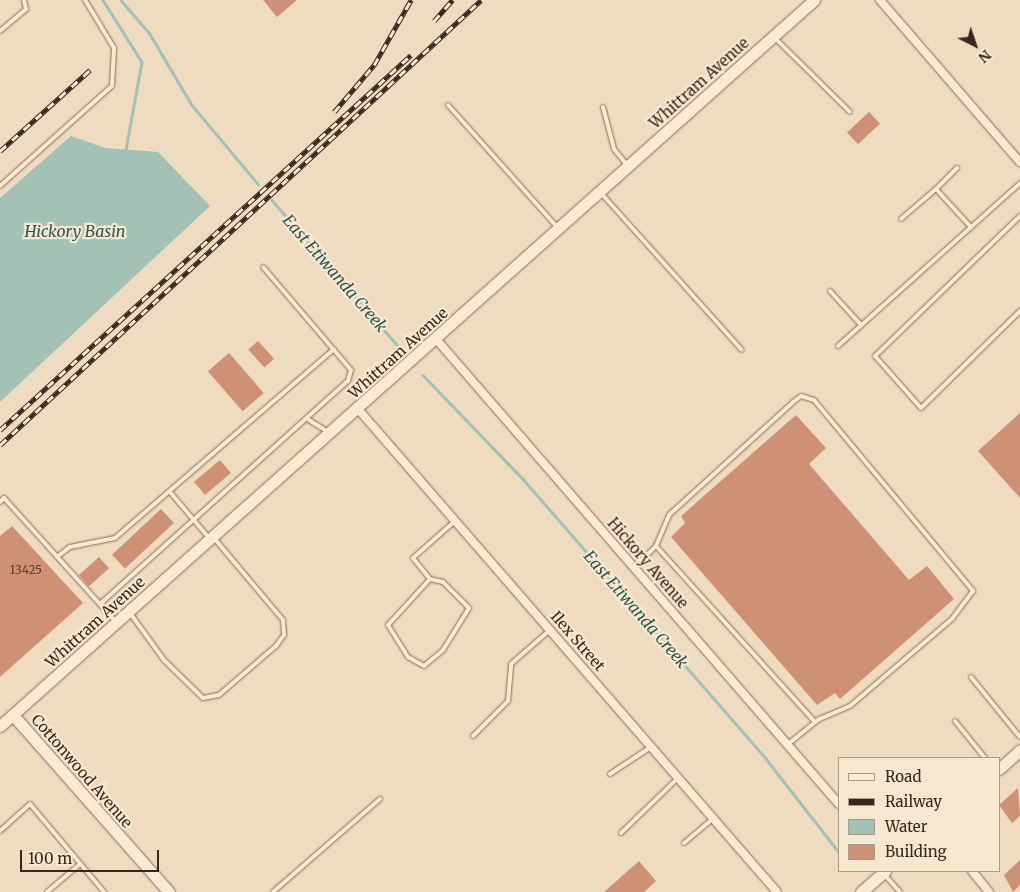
<!DOCTYPE html>
<style>
body{margin:0}
#map{position:relative;width:1020px;height:892px;overflow:hidden;background:#efdcc0;font-family:Merriweather,serif}
div>[style]{position:absolute}
.water>*{inset:0;background:#a3c1b5}
.stream>*{height:2.5px;margin:-1.25px;padding:0 1.25px;transform-origin:1.25px;border-radius:1.25px;background:#a3c1b5}
.building>*{inset:0;background:#cf9175;transform-origin:0 0}
.roads{filter:drop-shadow(0 0 1px #896c57) drop-shadow(0 0 1px #896c57)}
.lane>*{height:4px;margin:-2px;padding:0 2px;transform-origin:2px;border-radius:2px;background:#faead3}
.street>*{height:8px;margin:-4px;padding:0 4px;transform-origin:4px;border-radius:4px;background:#faead3}
.secondary>*{height:11px;margin:-5.5px;padding:0 5.5px;transform-origin:5.5px;border-radius:5.5px;background:#faead3}
.rail>*{height:4.5px;margin-top:-2.25px;transform-origin:0;background:repeating-linear-gradient(90deg,#f6e7d0 0 8px,#38271c 0 16px);box-sizing:border-box;border-block:1px solid #38271c}
span{translate:-50% -50%;white-space:nowrap;text-align:center;line-height:1.15;-webkit-text-stroke:4.5px #f6e7d0;paint-order:stroke}
.number-label{font-size:12px;color:#5e4232}
.number-label span{-webkit-text-stroke-width:0}
.street-label{font-size:15px;color:#38271c}
.water-label{font-size:16px;color:#2b5851;font-style:italic}
.legend{position:absolute;left:838px;top:757px;width:162px;height:115px;box-sizing:border-box;background:#f6e7d0;border:1px solid #aa9a88;margin:0;padding:6px 9px;list-style:none;font-size:15px;color:#38271c}
.legend li{display:flex;align-items:center;gap:10px;height:25px}
.legend b{width:25px;border:1px solid #aa9a88}
.north{position:absolute;left:950px;top:20px;width:50px;height:50px;-webkit-text-stroke:4px #f6e7d0;paint-order:stroke;rotate:139deg;font-size:14px;font-weight:700;line-height:20px;text-align:center;color:#38271c}
.north::after{content:'';display:block;margin:auto;width:18px;height:22px;background:#38271c;clip-path:polygon(50% 0,100% 100%,50% 72%,0 100%)}
.scale{position:absolute;left:20px;top:850px;width:139px;height:22px;box-sizing:border-box;border:2px solid #38271c;border-top:0;padding-left:6px;font-size:15px;line-height:18px;white-space:nowrap;color:#38271c;-webkit-text-stroke:4px #f6e7d0;paint-order:stroke}
</style>
<div id="map">
<div class="water">
<div style="clip-path:polygon(71px 136px,105px 148px,158px 152px,210px 206px,0 402px,0 198px)"></div>
</div>
<div class="stream">
<div style="left:103px;top:0;width:73px;rotate:57.8deg"></div>
<div style="left:142px;top:62px;width:89px;rotate:100.3deg"></div>
<div style="left:121px;top:0;width:45px;rotate:49.5deg"></div>
<div style="left:150px;top:34px;width:82px;rotate:59.4deg"></div>
<div style="left:192px;top:105px;width:103px;rotate:50.1deg"></div>
<div style="left:272px;top:200px;width:193px;rotate:49.2deg"></div>
<div style="left:423px;top:375px;width:146px;rotate:46.1deg"></div>
<div style="left:524px;top:480px;width:371px;rotate:49deg"></div>
<div style="left:767px;top:760px;width:117px;rotate:52deg"></div>
</div>
<div class="building">
<div style="clip-path:polygon(263px 0,297px 0,277px 17px)"></div>
<div style="left:869px;top:112px;width:16px;height:30px;rotate:47deg"></div>
<div style="left:258px;top:341px;width:24px;height:13px;rotate:48deg"></div>
<div style="left:229px;top:353px;width:53px;height:28px;rotate:49deg"></div>
<div style="clip-path:polygon(1020px 413px,1020px 498px,978px 451px)"></div>
<div style="clip-path:polygon(796px 415px,826px 448px,809px 464px,909px 580px,927px 566px,954px 599px,840px 699px,835px 693px,817px 705px,671px 537px,685px 523px,681px 516px)"></div>
<div style="left:220px;top:460px;width:17px;height:34px;rotate:50deg"></div>
<div style="left:161px;top:509px;width:19px;height:67px;rotate:47deg"></div>
<div style="clip-path:polygon(12px 526px,83px 603px,0 677px,0 536px)"></div>
<div style="left:99px;top:557px;width:15px;height:27px;rotate:48deg"></div>
<div style="clip-path:polygon(1018px 788px,1020px 816px,1012px 823px,999px 805px)"></div>
<div style="clip-path:polygon(1020px 860px,1020px 885px,1013px 892px,1004px 875px)"></div>
<div style="clip-path:polygon(639px 861px,656px 881px,644px 892px,604px 892px)"></div>
</div>
<div class="roads">
<div class="lane">
<div style="left:0;top:31px;width:34px;rotate:-40deg"></div>
<div style="left:26px;top:9px;width:9px;rotate:-103deg"></div>
<div style="left:775px;top:38px;width:105px;rotate:44.6deg"></div>
<div style="left:448px;top:105px;width:164px;rotate:48.2deg"></div>
<div style="left:603px;top:107px;width:43px;rotate:75.3deg"></div>
<div style="left:614px;top:149px;width:21px;rotate:51deg"></div>
<div style="left:0;top:186px;width:150px;rotate:-41.8deg"></div>
<div style="left:112px;top:86px;width:38px;rotate:-87deg"></div>
<div style="left:114px;top:48px;width:56px;rotate:-121.1deg"></div>
<div style="left:936px;top:189px;width:30px;rotate:-45deg"></div>
<div style="left:600px;top:192px;width:212px;rotate:48.1deg"></div>
<div style="left:1020px;top:216px;width:202px;rotate:136deg"></div>
<div style="left:875px;top:356px;width:69px;rotate:48.5deg"></div>
<div style="left:921px;top:408px;width:139px;rotate:-44.4deg"></div>
<div style="left:901px;top:219px;width:46px;rotate:-40.6deg"></div>
<div style="left:936px;top:189px;width:52px;rotate:47.4deg"></div>
<div style="left:830px;top:291px;width:46px;rotate:47.6deg"></div>
<div style="left:838px;top:346px;width:244px;rotate:-41.8deg"></div>
<div style="left:309px;top:420px;width:22px;rotate:32deg"></div>
<div style="left:170px;top:492px;width:60px;rotate:49.7deg"></div>
<div style="left:0;top:502px;width:6px;rotate:-45deg"></div>
<div style="left:4px;top:498px;width:166px;rotate:47.9deg"></div>
<div style="left:656px;top:546px;width:237px;rotate:47.9deg"></div>
<div style="left:57px;top:557px;width:16px;rotate:-38deg"></div>
<div style="left:70px;top:547px;width:46px;rotate:-11.3deg"></div>
<div style="left:115px;top:538px;width:289px;rotate:-40.8deg"></div>
<div style="left:634px;top:568px;width:31px;rotate:-45deg"></div>
<div style="left:656px;top:546px;width:34px;rotate:-67deg"></div>
<div style="left:669px;top:515px;width:168px;rotate:-42.3deg"></div>
<div style="left:793px;top:402px;width:10px;rotate:-37deg"></div>
<div style="left:801px;top:396px;width:14px;rotate:17deg"></div>
<div style="left:814px;top:400px;width:249px;rotate:50.2deg"></div>
<div style="left:973px;top:591px;width:34px;rotate:127deg"></div>
<div style="left:953px;top:618px;width:135px;rotate:139.5deg"></div>
<div style="left:850px;top:706px;width:34px;rotate:157deg"></div>
<div style="left:819px;top:719px;width:41px;rotate:140.9deg"></div>
<div style="left:430px;top:579px;width:62px;rotate:132.4deg"></div>
<div style="left:388px;top:625px;width:38px;rotate:58deg"></div>
<div style="left:408px;top:657px;width:18px;rotate:29deg"></div>
<div style="left:424px;top:666px;width:25px;rotate:-40deg"></div>
<div style="left:443px;top:650px;width:49px;rotate:-58.2deg"></div>
<div style="left:469px;top:608px;width:37px;rotate:-135deg"></div>
<div style="left:443px;top:582px;width:13px;rotate:-167deg"></div>
<div style="left:430px;top:579px;width:27px;rotate:-129deg"></div>
<div style="left:413px;top:558px;width:56px;rotate:-41.4deg"></div>
<div style="left:100px;top:604px;width:334px;rotate:-42deg"></div>
<div style="left:348px;top:381px;width:11px;rotate:-75deg"></div>
<div style="left:351px;top:370px;width:135px;rotate:-130.5deg"></div>
<div style="left:130px;top:613px;width:58px;rotate:54.1deg"></div>
<div style="left:164px;top:660px;width:54px;rotate:44.3deg"></div>
<div style="left:203px;top:698px;width:16px;rotate:-11deg"></div>
<div style="left:219px;top:695px;width:75px;rotate:-40.7deg"></div>
<div style="left:276px;top:646px;width:14px;rotate:-54deg"></div>
<div style="left:284px;top:635px;width:15px;rotate:-94deg"></div>
<div style="left:283px;top:620px;width:109px;rotate:-130.1deg"></div>
<div style="left:971px;top:677px;width:77px;rotate:50.8deg"></div>
<div style="left:955px;top:721px;width:48px;rotate:51deg"></div>
<div style="left:473px;top:736px;width:49px;rotate:-45deg"></div>
<div style="left:508px;top:701px;width:37px;rotate:-85deg"></div>
<div style="left:511px;top:664px;width:52px;rotate:-41.1deg"></div>
<div style="left:610px;top:774px;width:49px;rotate:-33.4deg"></div>
<div style="left:0;top:831px;width:40px;rotate:-42deg"></div>
<div style="left:30px;top:804px;width:115px;rotate:49.9deg"></div>
<div style="left:621px;top:833px;width:79px;rotate:-44deg"></div>
<div style="left:684px;top:843px;width:38px;rotate:-40deg"></div>
<div style="left:883px;top:873px;width:25px;rotate:48deg"></div>
<div style="left:47px;top:892px;width:43px;rotate:-40.3deg"></div>
<div style="left:273px;top:892px;width:142px;rotate:-41deg"></div>
</div>
<div class="street">
<div style="left:880px;top:0;width:214px;rotate:49.2deg"></div>
<div style="left:436px;top:339px;width:615px;rotate:49.09deg"></div>
<div style="left:358px;top:409px;width:639px;rotate:49.06deg"></div>
<div style="left:972px;top:871px;width:27px;rotate:51deg"></div>
</div>
<div class="secondary">
<div style="left:13px;top:715px;width:236px;rotate:48.6deg"></div>
<div style="left:0;top:726px;width:1091px;rotate:-41.73deg"></div>
<div style="left:999px;top:769px;width:28px;rotate:-42deg"></div>
<div style="left:861px;top:892px;width:32px;rotate:-41deg"></div>
</div>
</div>
<div class="rail">
<div style="left:434px;top:21px;width:28px;rotate:-49deg"></div>
<div style="left:334px;top:112px;width:62px;rotate:-49.6deg"></div>
<div style="left:374px;top:65px;width:75px;rotate:-60.4deg"></div>
<div style="left:0;top:151px;width:121px;rotate:-42deg"></div>
<div style="left:0;top:430px;width:556px;rotate:-42.38deg"></div>
<div style="left:0;top:445px;width:655px;rotate:-42.77deg"></div>
</div>
<div class="number-label">
<span style="left:26px;top:570px">13425</span>
</div>
<div class="street-label">
<span style="left:699px;top:83px;rotate:-42deg">Whittram Avenue</span>
<span style="left:398px;top:353px;rotate:-42deg">Whittram Avenue</span>
<span style="left:648px;top:563px;rotate:49deg">Hickory Avenue</span>
<span style="left:95px;top:622px;rotate:-42deg">Whittram Avenue</span>
<span style="left:578px;top:641px;rotate:49deg">Ilex Street</span>
<span style="left:82px;top:771px;rotate:49deg">Cottonwood Avenue</span>
</div>
<div class="water-label">
<span style="left:75px;top:231px">Hickory Basin</span>
<span style="left:335px;top:273px;rotate:49deg">East Etiwanda Creek</span>
<span style="left:636px;top:609px;rotate:49deg">East Etiwanda Creek</span>
</div>
<ul class="legend">
<li><b style="height:6px;background:#faead3"></b>Road</li>
<li><b style="height:6px;background:#38271c"></b>Railway</li>
<li><b style="height:14px;background:#a3c1b5"></b>Water</li>
<li><b style="height:14px;background:#cf9175"></b>Building</li>
</ul>
<div class="north">N</div>
<div class="scale">100 m</div>
</div>
